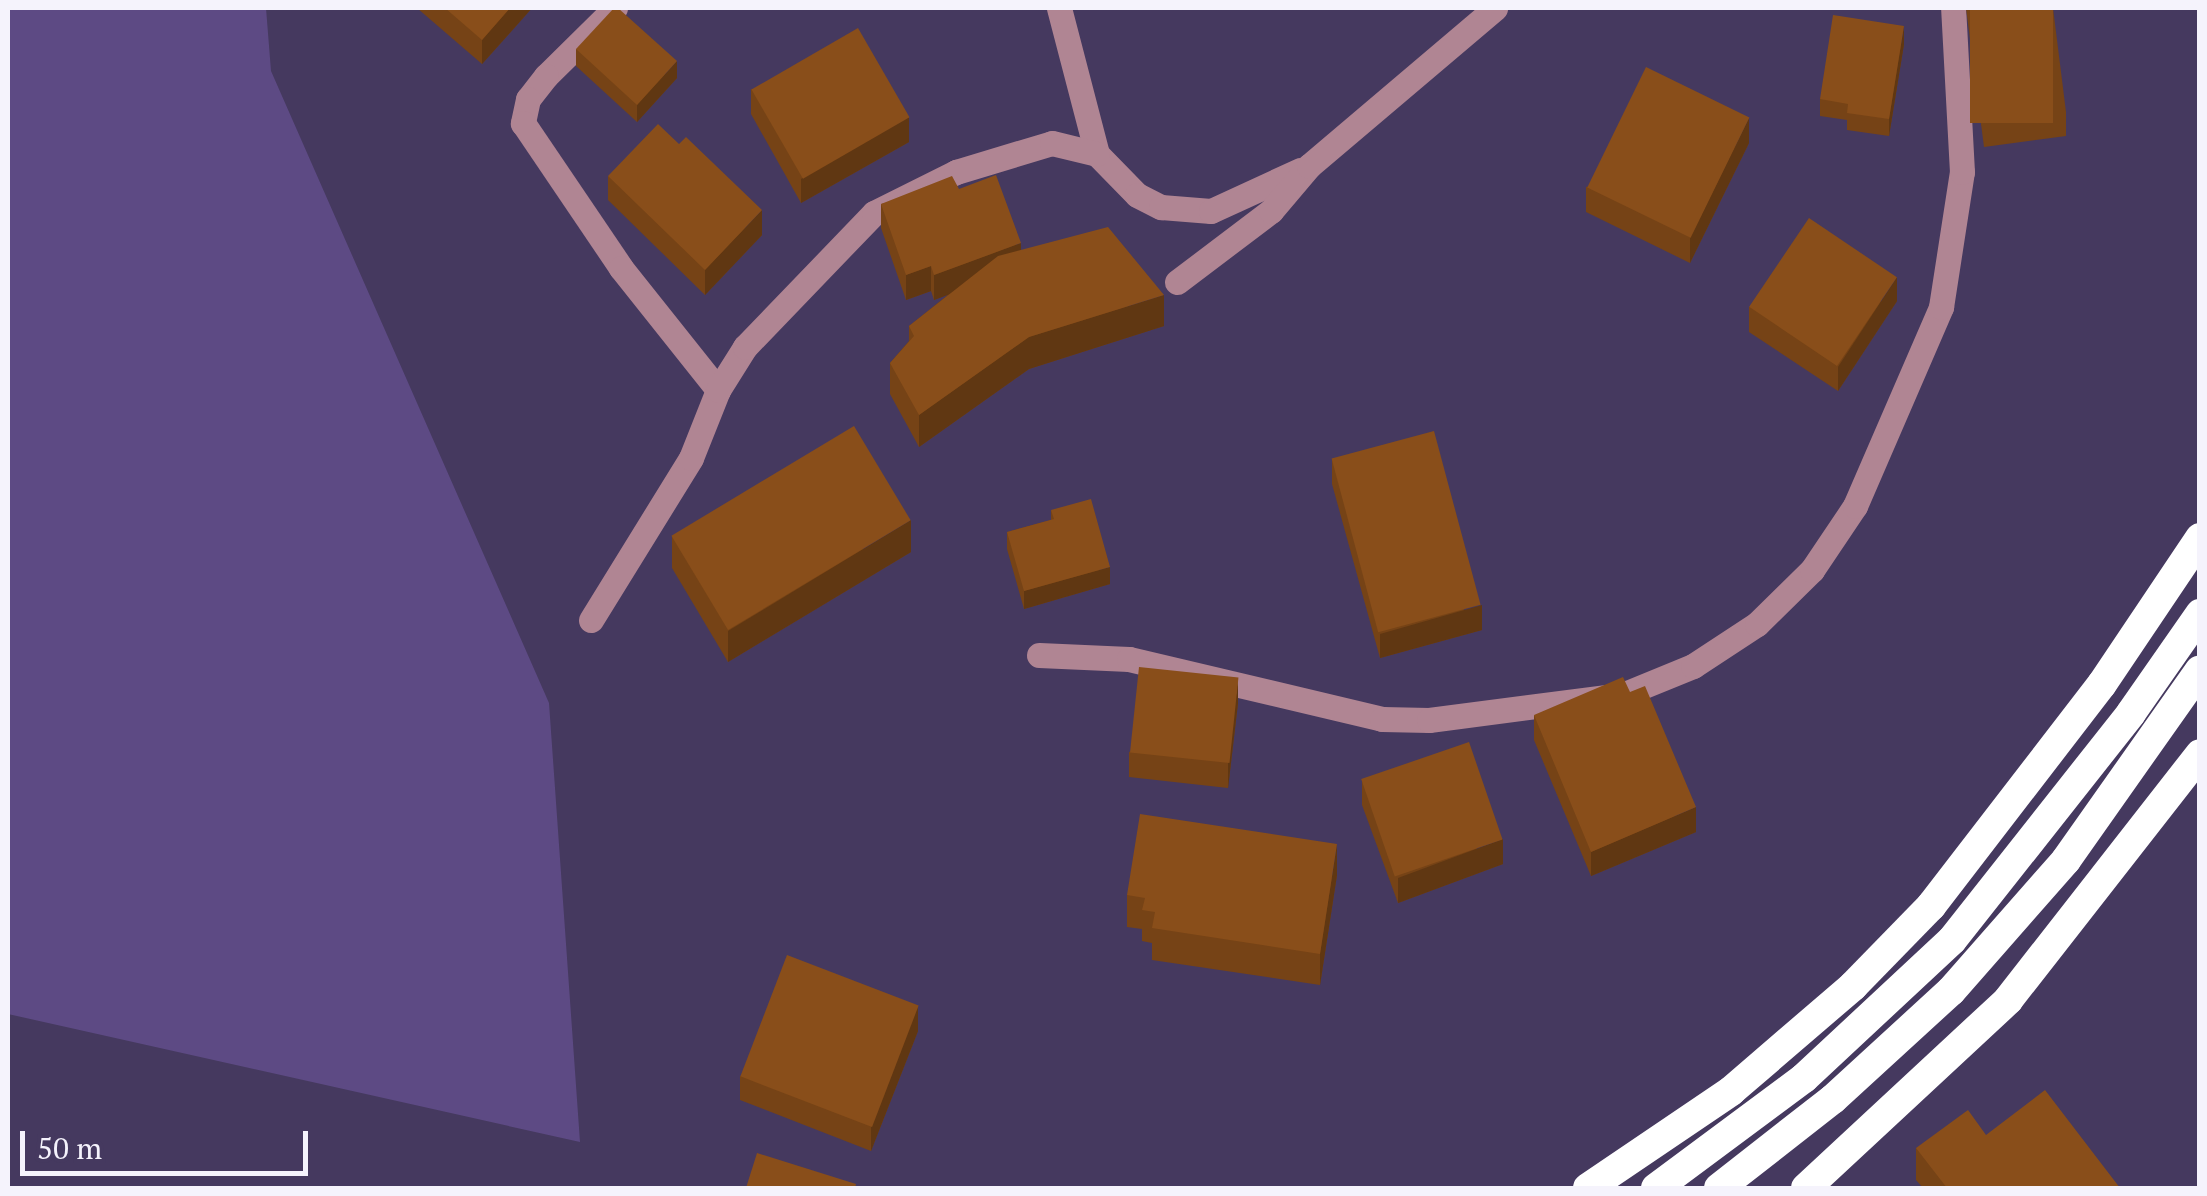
<!DOCTYPE html>
<style>
body{margin:0}
#map{position:relative;width:2207px;height:1196px;overflow:hidden;background:#45395f;font-family:"PT Serif",serif}
div>[style]{position:absolute}
.green>*{inset:0;background:#5d4a84}
.minor>*{height:25px;margin:-12.5px;padding:0 12.5px;transform-origin:12.5px;border-radius:12.5px;background:#b08593}
.highway>*{height:30px;margin:-15px;padding:0 15px;transform-origin:15px;border-radius:15px;background:#fff}
.wall>*{inset:0;background:#764316}
.shaded-wall>*{inset:0;background:#603712}
.building>*{inset:0;background:#894e1a;transform-origin:0 0}
span{translate:-50% -50%;white-space:nowrap;text-align:center;line-height:1.15;-webkit-text-stroke:8px #45395f;paint-order:stroke}
.frame{position:absolute;inset:0;border:10px solid #f5f3fc;pointer-events:none}
.scale{position:absolute;left:20px;top:1131px;width:288px;height:45px;box-sizing:border-box;border:5px solid #f5f3fc;border-top:0;padding-left:12px;font-size:30px;line-height:35px;white-space:nowrap;color:#f5f3fc;-webkit-text-stroke:8px #45395f;paint-order:stroke}
</style>
<div id="map">
<div class="green">
<div style="clip-path:polygon(8px 8px,266px 8px,271px 71px,549px 703px,580px 1142px,8px 1014px)"></div>
</div>
<div class="minor">
<div style="left:615px;top:8px;width:97px;rotate:135.4deg"></div>
<div style="left:546px;top:76px;width:29px;rotate:128deg"></div>
<div style="left:528px;top:99px;width:25px;rotate:102deg"></div>
<div style="left:523px;top:123px;width:175px;rotate:55.9deg"></div>
<div style="left:621px;top:268px;width:156px;rotate:51.5deg"></div>
<div style="left:1059px;top:8px;width:151px;rotate:75.4deg"></div>
<div style="left:1097px;top:154px;width:57px;rotate:45.7deg"></div>
<div style="left:1137px;top:195px;width:27px;rotate:27deg"></div>
<div style="left:1161px;top:207px;width:50px;rotate:4.6deg"></div>
<div style="left:1211px;top:211px;width:98px;rotate:-24.7deg"></div>
<div style="left:1177px;top:282px;width:118px;rotate:-37.1deg"></div>
<div style="left:1271px;top:211px;width:59px;rotate:-49.8deg"></div>
<div style="left:1309px;top:166px;width:244px;rotate:-40.3deg"></div>
<div style="left:591px;top:620px;width:190px;rotate:-58.3deg"></div>
<div style="left:691px;top:458px;width:73px;rotate:-68.3deg"></div>
<div style="left:718px;top:390px;width:51px;rotate:-57.9deg"></div>
<div style="left:745px;top:347px;width:186px;rotate:-46.1deg"></div>
<div style="left:874px;top:213px;width:92px;rotate:-26.6deg"></div>
<div style="left:956px;top:172px;width:100px;rotate:-16.8deg"></div>
<div style="left:1052px;top:143px;width:46px;rotate:13.7deg"></div>
<div style="left:1039px;top:655px;width:90px;rotate:2.5deg"></div>
<div style="left:1129px;top:659px;width:260px;rotate:13.3deg"></div>
<div style="left:1382px;top:719px;width:47px;rotate:1.2deg"></div>
<div style="left:1429px;top:720px;width:195px;rotate:-7.4deg"></div>
<div style="left:1622px;top:695px;width:77px;rotate:-22.2deg"></div>
<div style="left:1693px;top:666px;width:77px;rotate:-33.3deg"></div>
<div style="left:1757px;top:624px;width:77px;rotate:-44.5deg"></div>
<div style="left:1812px;top:570px;width:77px;rotate:-56.1deg"></div>
<div style="left:1855px;top:506px;width:217px;rotate:-66.6deg"></div>
<div style="left:1941px;top:307px;width:137px;rotate:-81.2deg"></div>
<div style="left:1962px;top:172px;width:164px;rotate:-93.1deg"></div>
</div>
<div class="highway">
<div style="left:1588px;top:1188px;width:173px;rotate:-34.1deg"></div>
<div style="left:1731px;top:1091px;width:161px;rotate:-40.7deg"></div>
<div style="left:1853px;top:986px;width:112px;rotate:-45.7deg"></div>
<div style="left:1931px;top:906px;width:280px;rotate:-52.4deg"></div>
<div style="left:2102px;top:684px;width:176px;rotate:-56.1deg"></div>
<div style="left:1656px;top:1188px;width:184px;rotate:-36.6deg"></div>
<div style="left:1804px;top:1078px;width:202px;rotate:-43deg"></div>
<div style="left:1952px;top:940px;width:289px;rotate:-51.7deg"></div>
<div style="left:2131px;top:713px;width:121px;rotate:-55.1deg"></div>
<div style="left:1719px;top:1188px;width:145px;rotate:-38deg"></div>
<div style="left:1833px;top:1099px;width:160px;rotate:-42.5deg"></div>
<div style="left:1951px;top:991px;width:174px;rotate:-48.7deg"></div>
<div style="left:2066px;top:860px;width:232px;rotate:-54.8deg"></div>
<div style="left:1806px;top:1188px;width:276px;rotate:-42.9deg"></div>
<div style="left:2008px;top:1000px;width:312px;rotate:-52deg"></div>
</div>
<div class="wall">
<div style="clip-path:polygon(417px 8px,532px 8px,482px 64px)"></div>
<div style="clip-path:polygon(1966px 8px,2053px 8px,2066px 112px,2066px 136px,1984px 147px)"></div>
<div style="clip-path:polygon(1904px 44px,1889px 136px,1847px 130px,1847px 120px,1820px 116px,1820px 99px)"></div>
<div style="clip-path:polygon(576px 49px,677px 78px,637px 122px,576px 66px)"></div>
<div style="clip-path:polygon(751px 89px,909px 142px,801px 203px,751px 114px)"></div>
<div style="clip-path:polygon(1749px 143px,1690px 263px,1586px 212px,1586px 187px)"></div>
<div style="clip-path:polygon(608px 176px,762px 235px,705px 295px,608px 200px)"></div>
<div style="clip-path:polygon(959px 189px,1021px 250px,1164px 326px,1029px 369px,919px 447px,890px 394px,890px 363px,909px 341px,909px 326px,949px 294px,934px 300px,931px 291px,906px 300px,881px 228px,881px 204px)"></div>
<div style="clip-path:polygon(1897px 301px,1838px 391px,1749px 332px,1749px 307px)"></div>
<div style="clip-path:polygon(1332px 459px,1482px 630px,1380px 658px,1332px 484px)"></div>
<div style="clip-path:polygon(1051px 510px,1110px 584px,1024px 609px,1007px 549px,1007px 532px,1051px 520px)"></div>
<div style="clip-path:polygon(672px 536px,911px 552px,728px 662px,672px 568px)"></div>
<div style="clip-path:polygon(1238px 703px,1228px 788px,1129px 777px,1129px 752px)"></div>
<div style="clip-path:polygon(1534px 715px,1696px 832px,1591px 876px,1534px 740px)"></div>
<div style="clip-path:polygon(1362px 781px,1503px 864px,1398px 903px,1362px 805px)"></div>
<div style="clip-path:polygon(1337px 875px,1320px 985px,1152px 960px,1152px 943px,1142px 941px,1142px 929px,1127px 927px,1127px 895px)"></div>
<div style="clip-path:polygon(918px 1031px,871px 1151px,740px 1100px,740px 1076px)"></div>
<div style="clip-path:polygon(1986px 1135px,2120px 1188px,1923px 1188px,1916px 1180px,1916px 1148px)"></div>
</div>
<div class="shaded-wall">
<div style="clip-path:polygon(510px 8px,532px 8px,482px 64px,482px 40px)"></div>
<div style="clip-path:polygon(1904px 26px,1904px 44px,1889px 136px,1889px 119px)"></div>
<div style="clip-path:polygon(677px 61px,677px 78px,637px 122px,637px 105px)"></div>
<div style="clip-path:polygon(909px 117px,909px 142px,801px 203px,801px 179px)"></div>
<div style="clip-path:polygon(1749px 118px,1749px 143px,1690px 263px,1690px 238px)"></div>
<div style="clip-path:polygon(762px 210px,762px 235px,705px 295px,705px 270px)"></div>
<div style="clip-path:polygon(1021px 243px,1021px 268px,934px 300px,934px 275px)"></div>
<div style="clip-path:polygon(931px 266px,931px 291px,906px 300px,906px 275px)"></div>
<div style="clip-path:polygon(1897px 277px,1897px 301px,1838px 391px,1838px 367px)"></div>
<div style="clip-path:polygon(1164px 295px,1164px 326px,1029px 369px,919px 447px,919px 415px,1029px 337px)"></div>
<div style="clip-path:polygon(911px 520px,911px 552px,728px 662px,728px 631px)"></div>
<div style="clip-path:polygon(1110px 567px,1110px 584px,1024px 609px,1024px 591px)"></div>
<div style="clip-path:polygon(1482px 605px,1482px 630px,1380px 658px,1380px 634px)"></div>
<div style="clip-path:polygon(1238px 678px,1238px 703px,1228px 788px,1228px 763px)"></div>
<div style="clip-path:polygon(1696px 807px,1696px 832px,1591px 876px,1591px 852px)"></div>
<div style="clip-path:polygon(1503px 839px,1503px 864px,1398px 903px,1398px 878px)"></div>
<div style="clip-path:polygon(1337px 844px,1337px 875px,1320px 985px,1320px 954px)"></div>
<div style="clip-path:polygon(918px 1006px,918px 1031px,871px 1151px,871px 1126px)"></div>
</div>
<div class="building">
<div style="clip-path:polygon(445px 8px,510px 8px,482px 40px)"></div>
<div style="clip-path:polygon(614px 8px,618px 8px,677px 61px,637px 105px,576px 49px)"></div>
<div style="left:1970px;top:8px;width:83px;height:115px"></div>
<div style="clip-path:polygon(1833px 15px,1904px 26px,1889px 119px,1847px 113px,1848px 104px,1820px 99px)"></div>
<div style="left:858px;top:28px;width:103px;height:123px;rotate:60deg"></div>
<div style="left:1646px;top:67px;width:115px;height:134px;rotate:26deg"></div>
<div style="clip-path:polygon(658px 124px,679px 144px,686px 137px,762px 210px,705px 270px,608px 176px)"></div>
<div style="clip-path:polygon(996px 175px,1021px 243px,934px 275px,931px 266px,906px 275px,881px 204px,952px 176px,959px 189px)"></div>
<div style="left:1809px;top:218px;width:106px;height:107px;rotate:34deg"></div>
<div style="clip-path:polygon(1108px 227px,1164px 295px,1029px 337px,919px 415px,890px 363px,914px 336px,909px 326px,998px 256px)"></div>
<div style="left:854px;top:426px;width:110px;height:213px;rotate:59deg"></div>
<div style="left:1434px;top:431px;width:180px;height:106px;rotate:75deg"></div>
<div style="clip-path:polygon(1091px 499px,1110px 567px,1024px 591px,1007px 532px,1054px 519px,1051px 510px)"></div>
<div style="left:1139px;top:667px;width:100px;height:86px;rotate:6deg"></div>
<div style="clip-path:polygon(1623px 677px,1630px 692px,1645px 686px,1696px 807px,1591px 852px,1534px 715px)"></div>
<div style="left:1469px;top:742px;width:103px;height:114px;rotate:71deg"></div>
<div style="clip-path:polygon(1140px 814px,1337px 844px,1320px 954px,1152px 928px,1155px 912px,1142px 910px,1145px 898px,1127px 895px)"></div>
<div style="left:787px;top:955px;width:141px;height:130px;rotate:21deg"></div>
<div style="clip-path:polygon(2045px 1090px,2120px 1188px,1947px 1188px,1916px 1148px,1968px 1110px,1986px 1135px)"></div>
<div style="clip-path:polygon(757px 1153px,856px 1184px,855px 1188px,746px 1188px)"></div>
</div>
<div class="frame"></div>
<div class="scale">50 m</div>
</div>
